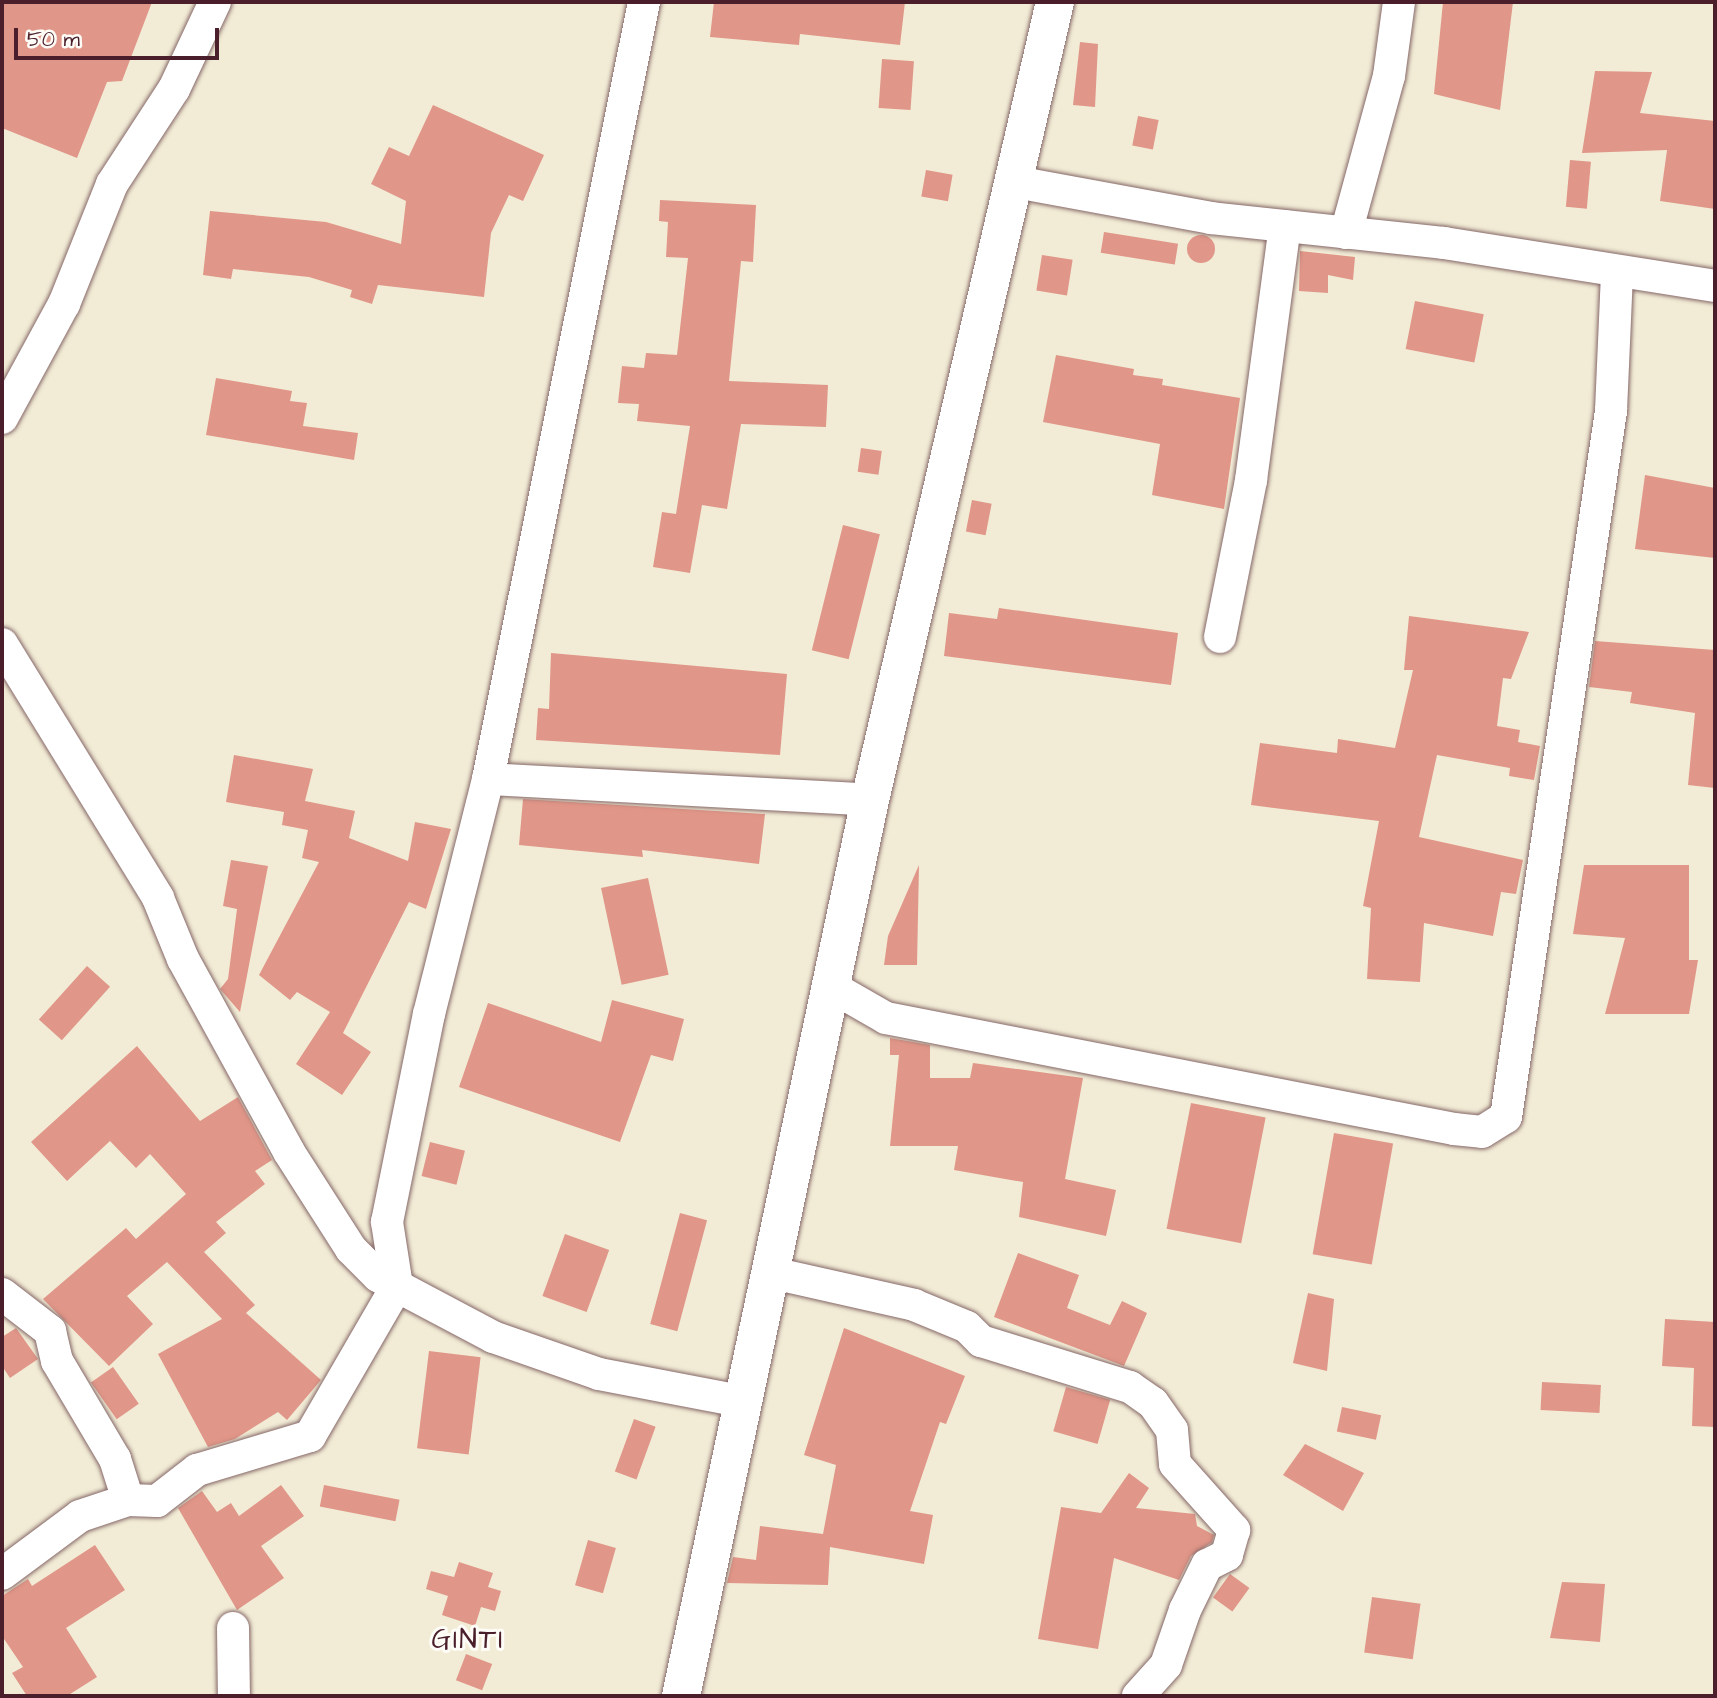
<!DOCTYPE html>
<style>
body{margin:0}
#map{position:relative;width:1717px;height:1698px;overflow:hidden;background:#f2ecd6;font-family:"Architects Daughter",sans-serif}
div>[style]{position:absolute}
.building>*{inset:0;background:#e09688;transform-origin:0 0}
.round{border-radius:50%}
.roads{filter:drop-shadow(0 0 2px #856767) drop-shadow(0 0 2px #856767)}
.minor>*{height:32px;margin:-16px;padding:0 16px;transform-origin:16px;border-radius:16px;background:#fff}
.major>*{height:38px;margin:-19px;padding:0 19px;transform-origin:19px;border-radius:19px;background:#fff}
span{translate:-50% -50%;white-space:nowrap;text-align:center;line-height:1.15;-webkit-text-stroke:6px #fdfcf7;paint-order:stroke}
.quarter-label{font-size:28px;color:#4a1f2b;letter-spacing:2px}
.frame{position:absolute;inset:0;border:4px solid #4a1f2b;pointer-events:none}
.scale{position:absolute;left:14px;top:28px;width:205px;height:32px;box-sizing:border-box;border:4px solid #4a1f2b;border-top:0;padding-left:9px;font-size:21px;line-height:24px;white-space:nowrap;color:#4a1f2b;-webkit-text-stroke:5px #fdfcf7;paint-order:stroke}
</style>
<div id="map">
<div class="building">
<div style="clip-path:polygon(2px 2px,152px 2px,122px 81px,107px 82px,77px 158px,2px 128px)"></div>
<div style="clip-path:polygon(714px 2px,905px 2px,900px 45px,800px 34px,799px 45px,710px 37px)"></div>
<div style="clip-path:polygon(1443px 2px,1513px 2px,1500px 110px,1434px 94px)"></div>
<div style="clip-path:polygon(1080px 42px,1098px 44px,1095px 107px,1073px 105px)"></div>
<div style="left:882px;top:59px;width:32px;height:49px;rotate:4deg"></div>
<div style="clip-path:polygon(1595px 71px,1652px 72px,1640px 113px,1715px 121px,1715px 209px,1660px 201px,1667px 150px,1582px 153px)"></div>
<div style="clip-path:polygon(433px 105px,544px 155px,523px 201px,509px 195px,491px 233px,484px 297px,378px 285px,372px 304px,350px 297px,352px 290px,309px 277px,233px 269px,231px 279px,203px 275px,210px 211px,326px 222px,401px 244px,406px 201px,371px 184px,389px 147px,409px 156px)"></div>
<div style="left:1138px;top:116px;width:21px;height:30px;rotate:11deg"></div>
<div style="left:1570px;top:160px;width:21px;height:47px;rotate:5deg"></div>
<div style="left:926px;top:170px;width:27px;height:27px;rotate:10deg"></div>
<div style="clip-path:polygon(660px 200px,756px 205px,753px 262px,741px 261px,729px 381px,828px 385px,826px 427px,741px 424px,727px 509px,702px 505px,690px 573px,653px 567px,662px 512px,676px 514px,690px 426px,637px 421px,639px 404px,618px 403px,622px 366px,644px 368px,646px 353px,677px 355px,688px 258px,666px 257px,668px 222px,659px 221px)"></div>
<div style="left:1104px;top:232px;width:75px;height:21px;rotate:9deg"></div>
<div class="round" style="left:1187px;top:235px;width:28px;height:28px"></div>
<div style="clip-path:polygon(1300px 251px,1355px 257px,1353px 280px,1328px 275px,1328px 293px,1299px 291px)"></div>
<div style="left:1042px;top:255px;width:31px;height:36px;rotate:9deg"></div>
<div style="left:1415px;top:301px;width:70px;height:49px;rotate:11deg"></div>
<div style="clip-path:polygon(1056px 355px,1134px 369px,1133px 375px,1163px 379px,1162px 385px,1240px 398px,1224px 509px,1152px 495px,1160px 444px,1043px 422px)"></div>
<div style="clip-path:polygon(216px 378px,292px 391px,290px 401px,307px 403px,303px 426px,358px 433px,354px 460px,206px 435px)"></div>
<div style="left:861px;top:448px;width:21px;height:24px;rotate:8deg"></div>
<div style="clip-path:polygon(1645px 475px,1715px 488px,1715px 558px,1635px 549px)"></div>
<div style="left:972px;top:500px;width:20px;height:32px;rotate:11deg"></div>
<div style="left:843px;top:525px;width:38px;height:129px;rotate:14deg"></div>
<div style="clip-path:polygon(999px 608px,1178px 633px,1171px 685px,944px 656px,949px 613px,997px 619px)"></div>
<div style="clip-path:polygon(1409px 616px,1529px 632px,1511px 679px,1503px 678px,1497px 726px,1520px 730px,1518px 742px,1540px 746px,1534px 780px,1509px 776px,1510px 768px,1437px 755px,1419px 837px,1523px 860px,1516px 894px,1501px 892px,1493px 936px,1424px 923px,1420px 982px,1367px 979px,1371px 908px,1363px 906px,1379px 821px,1251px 805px,1260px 743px,1337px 753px,1338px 739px,1395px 748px,1413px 670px,1404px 670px)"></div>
<div style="clip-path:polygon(1595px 641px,1715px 650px,1715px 788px,1688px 785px,1695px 713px,1630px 703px,1632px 692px,1589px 687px)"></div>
<div style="clip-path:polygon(551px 653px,787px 674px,780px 755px,536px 740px,538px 708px,549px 709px)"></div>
<div style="clip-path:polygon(234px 755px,313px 769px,305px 801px,355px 811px,349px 838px,408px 861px,415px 822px,451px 829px,426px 909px,409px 902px,343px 1033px,371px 1052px,342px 1095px,296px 1064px,330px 1012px,297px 992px,290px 1000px,259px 975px,319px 862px,302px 858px,308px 830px,282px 825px,284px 812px,226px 802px)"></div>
<div style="clip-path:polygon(523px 799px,765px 814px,759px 864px,642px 850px,643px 857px,519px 845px)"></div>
<div style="clip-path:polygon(231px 860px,268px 866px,240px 1012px,220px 989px,228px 979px,237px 909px,223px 906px)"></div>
<div style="clip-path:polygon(919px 865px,917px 965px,884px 965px,888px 936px)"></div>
<div style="clip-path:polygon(1584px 865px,1689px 865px,1689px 960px,1698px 960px,1689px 1014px,1605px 1014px,1625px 938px,1573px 934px)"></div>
<div style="left:648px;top:878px;width:99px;height:48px;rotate:78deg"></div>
<div style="left:87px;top:966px;width:31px;height:72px;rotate:42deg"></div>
<div style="clip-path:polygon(612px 1000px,684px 1019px,673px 1061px,651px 1055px,620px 1142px,459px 1087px,488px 1003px,601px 1042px)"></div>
<div style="clip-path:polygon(890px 1038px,930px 1045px,930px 1078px,970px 1078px,973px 1063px,1083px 1078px,1065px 1179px,1116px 1190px,1106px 1236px,1019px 1217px,1023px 1182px,954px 1170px,958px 1146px,890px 1146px,899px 1055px,890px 1055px)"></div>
<div style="clip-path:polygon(137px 1046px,200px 1121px,238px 1097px,272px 1160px,255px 1171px,265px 1184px,216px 1222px,226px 1233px,204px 1252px,255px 1305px,246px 1313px,321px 1380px,287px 1420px,278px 1412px,235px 1439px,208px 1447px,158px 1354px,222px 1319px,167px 1262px,127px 1296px,153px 1324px,109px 1366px,43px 1299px,126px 1228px,136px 1239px,186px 1194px,150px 1154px,136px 1168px,110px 1141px,67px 1181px,31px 1142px)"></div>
<div style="left:1191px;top:1103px;width:76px;height:128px;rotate:11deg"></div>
<div style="left:1334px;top:1133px;width:60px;height:123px;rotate:10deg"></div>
<div style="left:430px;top:1142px;width:36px;height:35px;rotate:14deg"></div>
<div style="left:680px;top:1213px;width:28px;height:115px;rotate:15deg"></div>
<div style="left:565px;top:1234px;width:47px;height:66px;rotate:20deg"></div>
<div style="clip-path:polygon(1018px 1253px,1079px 1275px,1067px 1308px,1110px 1325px,1122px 1301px,1147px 1313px,1124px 1366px,994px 1317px)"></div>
<div style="clip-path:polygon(1308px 1293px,1334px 1299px,1327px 1371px,1293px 1363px)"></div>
<div style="clip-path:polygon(1665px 1319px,1715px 1322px,1715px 1427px,1692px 1426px,1694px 1368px,1662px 1366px)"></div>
<div style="clip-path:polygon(16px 1328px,38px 1359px,10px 1378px,2px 1366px,2px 1337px)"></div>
<div style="clip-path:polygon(844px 1328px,965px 1376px,946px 1424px,940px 1422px,910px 1511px,933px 1515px,924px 1564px,830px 1547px,828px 1585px,727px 1583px,733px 1557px,756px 1560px,760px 1526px,823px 1534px,836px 1465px,804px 1455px)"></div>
<div style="left:429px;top:1351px;width:52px;height:98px;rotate:7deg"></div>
<div style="left:113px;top:1367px;width:45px;height:27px;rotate:55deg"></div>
<div style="left:1542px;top:1382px;width:59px;height:28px;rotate:3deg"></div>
<div style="left:1066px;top:1387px;width:46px;height:46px;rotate:16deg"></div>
<div style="left:1342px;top:1407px;width:40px;height:25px;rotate:12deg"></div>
<div style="left:634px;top:1419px;width:23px;height:56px;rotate:20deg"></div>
<div style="clip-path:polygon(1305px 1444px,1364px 1473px,1343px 1511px,1283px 1475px)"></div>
<div style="clip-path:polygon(1129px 1473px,1149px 1488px,1136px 1508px,1195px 1514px,1197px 1526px,1214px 1535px,1212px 1542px,1191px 1556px,1179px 1580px,1114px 1558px,1098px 1649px,1038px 1639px,1061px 1507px,1101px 1513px)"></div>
<div style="clip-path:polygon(281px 1485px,304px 1516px,261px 1546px,284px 1578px,237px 1610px,178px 1508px,202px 1491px,217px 1512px,231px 1503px,239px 1516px)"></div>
<div style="left:324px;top:1485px;width:77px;height:22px;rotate:11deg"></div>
<div style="left:588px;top:1540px;width:29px;height:47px;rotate:16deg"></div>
<div style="clip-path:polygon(95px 1545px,125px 1590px,66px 1628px,97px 1677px,67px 1696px,27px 1696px,12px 1673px,23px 1667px,2px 1636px,2px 1596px,28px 1579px,32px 1586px)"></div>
<div style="clip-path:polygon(459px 1562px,493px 1573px,488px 1587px,501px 1591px,495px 1611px,481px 1607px,475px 1626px,442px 1615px,448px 1596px,426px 1589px,431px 1571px,454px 1577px)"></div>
<div style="left:1230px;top:1574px;width:24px;height:29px;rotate:36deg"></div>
<div style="clip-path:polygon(1562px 1582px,1605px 1584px,1600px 1642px,1550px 1638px)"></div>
<div style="left:1372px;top:1597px;width:49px;height:56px;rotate:8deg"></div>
<div style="left:466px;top:1654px;width:28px;height:28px;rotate:21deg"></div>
</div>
<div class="roads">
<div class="minor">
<div style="left:1015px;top:182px;width:199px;rotate:10.4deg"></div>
<div style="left:1211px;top:218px;width:234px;rotate:6.1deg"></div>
<div style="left:1444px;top:243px;width:274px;rotate:9deg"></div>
<div style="left:1346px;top:233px;width:163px;rotate:-74.7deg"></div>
<div style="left:1389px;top:76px;width:75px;rotate:-82.3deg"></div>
<div style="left:2px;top:418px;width:130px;rotate:-61.5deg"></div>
<div style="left:64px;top:304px;width:129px;rotate:-68.2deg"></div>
<div style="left:112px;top:184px;width:113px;rotate:-56.9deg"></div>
<div style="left:174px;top:89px;width:96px;rotate:-64.8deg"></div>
<div style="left:1220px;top:637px;width:160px;rotate:-78.8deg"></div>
<div style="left:1251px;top:480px;width:256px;rotate:-82.4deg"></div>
<div style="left:2px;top:644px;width:298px;rotate:58.4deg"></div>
<div style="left:158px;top:898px;width:66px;rotate:67.7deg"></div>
<div style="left:183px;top:959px;width:220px;rotate:61.2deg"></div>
<div style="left:289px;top:1152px;width:115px;rotate:57.4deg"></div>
<div style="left:351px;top:1249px;width:38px;rotate:45deg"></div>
<div style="left:378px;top:1276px;width:130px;rotate:27.9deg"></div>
<div style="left:493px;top:1337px;width:112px;rotate:19.2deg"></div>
<div style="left:599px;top:1374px;width:145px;rotate:10.8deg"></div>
<div style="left:488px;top:779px;width:383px;rotate:3.1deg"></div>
<div style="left:832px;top:987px;width:62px;rotate:29.9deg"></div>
<div style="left:886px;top:1018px;width:579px;rotate:11.06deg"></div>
<div style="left:1454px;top:1129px;width:28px;rotate:6deg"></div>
<div style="left:1482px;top:1132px;width:28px;rotate:-32deg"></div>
<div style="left:1506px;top:1117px;width:714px;rotate:-81.54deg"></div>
<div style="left:1611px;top:411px;width:139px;rotate:-87.5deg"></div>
<div style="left:768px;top:1272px;width:150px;rotate:12.7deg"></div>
<div style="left:914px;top:1305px;width:57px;rotate:22.5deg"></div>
<div style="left:967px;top:1327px;width:20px;rotate:45deg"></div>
<div style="left:981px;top:1341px;width:156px;rotate:17.2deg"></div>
<div style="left:1130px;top:1387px;width:28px;rotate:35deg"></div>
<div style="left:1153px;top:1403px;width:33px;rotate:55deg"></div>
<div style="left:1172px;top:1430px;width:34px;rotate:85deg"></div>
<div style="left:1175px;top:1464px;width:89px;rotate:48.2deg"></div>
<div style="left:1234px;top:1530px;width:26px;rotate:106deg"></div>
<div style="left:1227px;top:1555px;width:22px;rotate:153deg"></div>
<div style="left:1207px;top:1565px;width:50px;rotate:116.1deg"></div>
<div style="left:1185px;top:1610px;width:58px;rotate:109.1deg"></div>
<div style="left:1166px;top:1665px;width:42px;rotate:132.1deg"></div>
<div style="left:2px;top:1294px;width:61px;rotate:37.6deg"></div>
<div style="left:50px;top:1331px;width:31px;rotate:77deg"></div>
<div style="left:57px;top:1361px;width:114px;rotate:59.4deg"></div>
<div style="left:115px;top:1459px;width:43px;rotate:72.4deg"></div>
<div style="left:2px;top:1574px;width:97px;rotate:-36.6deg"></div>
<div style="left:80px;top:1516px;width:51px;rotate:-18.4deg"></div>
<div style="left:128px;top:1500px;width:29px;rotate:2deg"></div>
<div style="left:157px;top:1501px;width:51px;rotate:-37.8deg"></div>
<div style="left:197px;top:1470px;width:118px;rotate:-16.7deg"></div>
<div style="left:310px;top:1436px;width:173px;rotate:-59.9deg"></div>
<div style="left:397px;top:1286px;width:65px;rotate:-98.9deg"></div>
<div style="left:387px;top:1222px;width:212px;rotate:-78.6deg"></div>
<div style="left:429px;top:1014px;width:242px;rotate:-75.9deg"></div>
<div style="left:488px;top:779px;width:793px;rotate:-78.65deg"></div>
<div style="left:233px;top:1628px;width:68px;rotate:89.2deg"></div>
</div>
<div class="major">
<div style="left:681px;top:1696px;width:916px;rotate:-78.09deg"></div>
<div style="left:870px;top:800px;width:819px;rotate:-76.95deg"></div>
</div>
</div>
<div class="quarter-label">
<span style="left:468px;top:1640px">GINTI</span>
</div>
<div class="frame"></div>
<div class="scale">50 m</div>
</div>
